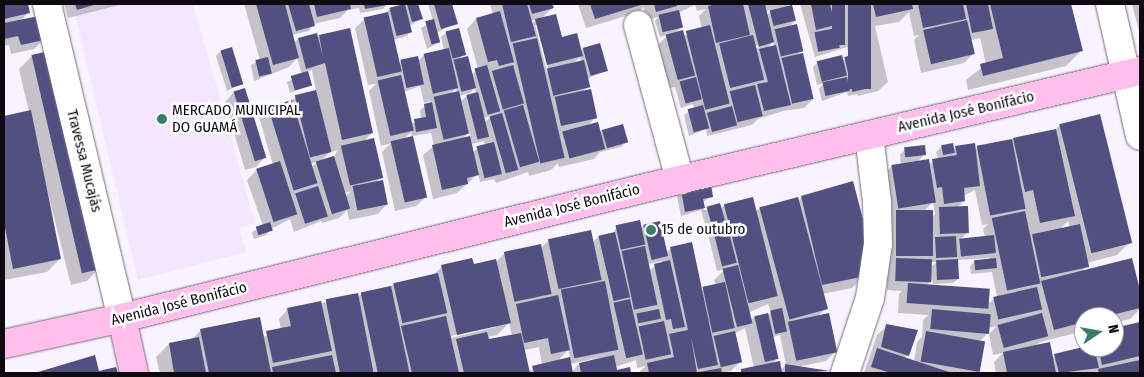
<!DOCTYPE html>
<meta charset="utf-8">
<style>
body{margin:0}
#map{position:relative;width:1144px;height:377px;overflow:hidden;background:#f8f3fc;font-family:"Fira Sans Condensed",sans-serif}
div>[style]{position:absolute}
.built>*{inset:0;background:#f4e6fe}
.shadow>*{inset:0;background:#0003}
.building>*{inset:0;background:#525081;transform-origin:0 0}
.roads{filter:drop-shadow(0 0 1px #786c80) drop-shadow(0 0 1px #786c80)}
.minor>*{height:28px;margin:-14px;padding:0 14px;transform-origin:14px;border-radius:14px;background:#fff}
.major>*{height:28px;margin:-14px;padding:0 14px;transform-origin:14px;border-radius:14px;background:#febfec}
.dots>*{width:14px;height:14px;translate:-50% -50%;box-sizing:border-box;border:2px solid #fff;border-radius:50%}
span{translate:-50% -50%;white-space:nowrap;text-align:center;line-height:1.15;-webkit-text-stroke:5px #fff;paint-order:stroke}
.poi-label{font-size:15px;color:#0f0a12}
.left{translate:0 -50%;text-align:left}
.street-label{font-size:15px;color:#0f0a12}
.frame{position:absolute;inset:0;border:5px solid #0f0a12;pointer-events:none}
.north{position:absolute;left:1074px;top:307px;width:50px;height:50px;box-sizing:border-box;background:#fff;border:1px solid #9f9da0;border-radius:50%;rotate:78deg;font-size:14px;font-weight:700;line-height:20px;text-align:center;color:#0f0a12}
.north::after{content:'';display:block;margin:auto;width:18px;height:22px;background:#397b6c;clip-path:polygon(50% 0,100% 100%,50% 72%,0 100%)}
</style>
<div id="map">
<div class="built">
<div style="clip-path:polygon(118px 4px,193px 4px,255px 223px,239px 227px,246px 252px,138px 280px,75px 14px)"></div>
</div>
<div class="shadow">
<div style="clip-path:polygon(4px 4px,27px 4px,29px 12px,20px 21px,43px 40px,34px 49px,11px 54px,9px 45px,4px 46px)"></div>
<div style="clip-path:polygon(64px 4px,123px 4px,68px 18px)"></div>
<div style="clip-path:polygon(evenodd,244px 4px,387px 4px,383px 9px,360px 13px,359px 8px,348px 10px,340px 18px,313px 24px,309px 31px,292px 35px,294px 43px,298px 39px,320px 36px,372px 133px,363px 142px,381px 177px,375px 184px,387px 204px,378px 214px,349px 220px,347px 210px,339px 218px,322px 223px,321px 221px,294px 232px,290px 219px,271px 229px,266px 235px,254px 239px,252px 232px,263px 226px,247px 180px,257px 170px,273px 165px,259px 117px,269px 108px,316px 91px,312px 70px,307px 71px,310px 84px,290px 93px,287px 82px,302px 75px,297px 58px,289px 67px,254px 81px,251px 65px,260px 60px,244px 4px,338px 150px,333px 158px,321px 161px,330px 152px,338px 150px,244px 4px,317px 162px,311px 168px,310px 164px,317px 162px,244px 4px,351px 191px,345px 197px,344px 193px,351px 191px)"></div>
<div style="clip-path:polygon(evenodd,402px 4px,417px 4px,421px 19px,409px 26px,411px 32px,406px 36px,393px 40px,399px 63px,418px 61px,424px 55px,444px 50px,441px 37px,446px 33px,464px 54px,458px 60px,472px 74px,478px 69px,467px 29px,476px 19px,493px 15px,490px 4px,551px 4px,552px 8px,541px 19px,561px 38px,580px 52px,584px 49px,606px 70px,587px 79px,588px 86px,582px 93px,596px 117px,588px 125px,599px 133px,602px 130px,626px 142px,621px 147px,600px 152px,594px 159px,559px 167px,558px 163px,551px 170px,529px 176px,528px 172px,496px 183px,494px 179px,480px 182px,478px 174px,457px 193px,433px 199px,423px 155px,434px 146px,431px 133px,412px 136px,426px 197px,416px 206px,395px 211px,382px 152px,391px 143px,381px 146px,369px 91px,376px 84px,368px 85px,355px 28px,365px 19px,385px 14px,390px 8px,402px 4px,537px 19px,531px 24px,530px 21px,537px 19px,402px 4px,535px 25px,538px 25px,549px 71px,547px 72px,535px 25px,402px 4px,580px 57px,581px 62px,573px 64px,580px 57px,402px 4px,420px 86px,424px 103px,432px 101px,420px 110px,421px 119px,411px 124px,404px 92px,420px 86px,402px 4px,475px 88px,476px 94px,467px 96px,475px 88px,402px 4px,456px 89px,457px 93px,450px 95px,453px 91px,456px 89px,402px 4px,470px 93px,460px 102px,459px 96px,470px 93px,402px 4px,491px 116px,484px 123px,483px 118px,491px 116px,402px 4px,411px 132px,412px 138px,403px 140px,411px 132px,402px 4px,469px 132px,470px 138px,462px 139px,469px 132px,402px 4px,484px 141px,485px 145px,472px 152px,471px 144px,484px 141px)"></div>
<div style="clip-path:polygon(428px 4px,451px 4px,456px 23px,436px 33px,439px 42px,427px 49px,421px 28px,433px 21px)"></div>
<div style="clip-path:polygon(evenodd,578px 4px,790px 4px,786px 8px,795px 21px,789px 27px,802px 50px,796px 56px,813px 99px,804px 108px,783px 111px,758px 119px,752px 125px,707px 136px,706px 129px,689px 136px,684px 115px,694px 108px,693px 104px,681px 108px,675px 87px,669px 88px,657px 46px,668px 35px,660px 37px,655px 21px,658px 17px,647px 20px,643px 7px,639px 12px,586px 28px,578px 4px,695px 5px,697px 11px,706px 9px,699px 16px,702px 29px,683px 36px,675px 33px,682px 27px,678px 13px,695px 5px,578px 4px,772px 10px,766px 16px,765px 11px,772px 10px,578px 4px,773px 42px,774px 47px,766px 49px,773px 42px,578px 4px,764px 44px,764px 46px,753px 49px,752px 47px,764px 44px)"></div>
<div style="clip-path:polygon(800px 4px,1070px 4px,1081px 51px,1066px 66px,968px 90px,966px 80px,986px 64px,980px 38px,971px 40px,974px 53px,964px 63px,921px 73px,914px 40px,919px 35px,914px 36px,909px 12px,899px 22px,875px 26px,888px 82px,878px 91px,858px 96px,857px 94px,848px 96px,847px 92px,822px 101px,819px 89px,824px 83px,817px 85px,813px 67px,818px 62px,842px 61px,849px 57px,847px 47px,815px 57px)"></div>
<div style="clip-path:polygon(1132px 4px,1140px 4px,1140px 35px)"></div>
<div style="clip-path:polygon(221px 51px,242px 83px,227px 91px,216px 56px)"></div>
<div style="clip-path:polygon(32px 56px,99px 268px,87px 281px,71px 285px,48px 193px,60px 259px,47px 272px,4px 280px,4px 117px,29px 112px,19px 69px)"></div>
<div style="clip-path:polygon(234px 92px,265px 157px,256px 167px,245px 170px,225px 102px)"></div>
<div style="clip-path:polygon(evenodd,1060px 125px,1130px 242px,1117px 255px,1087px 263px,1083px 271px,1131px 259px,1140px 295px,1140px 309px,1130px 319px,1114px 323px,1114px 317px,1084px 317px,1084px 331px,1040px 342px,1036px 346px,1052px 358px,1086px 347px,1114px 347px,1114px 329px,1140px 323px,1140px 373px,996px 373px,994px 362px,1003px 353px,993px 355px,989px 334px,997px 326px,989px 328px,988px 333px,979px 342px,977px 373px,864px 373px,877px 335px,887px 326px,908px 355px,905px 358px,914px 362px,917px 342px,922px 337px,923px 320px,928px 315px,898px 313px,899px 294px,902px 291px,887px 290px,887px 269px,890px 265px,886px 265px,887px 220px,892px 215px,889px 216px,883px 175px,892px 166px,901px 165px,900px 154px,905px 150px,925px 154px,917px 162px,929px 164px,938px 159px,936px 152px,941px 147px,974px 151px,978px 147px,1055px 130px,1060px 125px,975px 190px,982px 225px,988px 224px,983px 229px,985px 237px,961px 239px,968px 232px,957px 208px,964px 201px,963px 196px,975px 190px,1060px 125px,933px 202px,935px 214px,931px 218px,924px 211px,933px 202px,1060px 125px,1068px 221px,1070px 228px,1059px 230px,1068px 221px,1060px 125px,989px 258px,989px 260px,975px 261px,970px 266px,971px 274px,992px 272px,997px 297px,988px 304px,926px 286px,932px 280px,933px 284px,953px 283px,958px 279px,957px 260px,989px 258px,1060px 125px,931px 262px,937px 262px,931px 267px,931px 262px)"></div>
<div style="clip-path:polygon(evenodd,682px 191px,712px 196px,703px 202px,704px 210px,720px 209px,725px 205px,755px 212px,760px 208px,797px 202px,802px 197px,865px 275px,852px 288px,822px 294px,825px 309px,817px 317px,836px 351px,826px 361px,797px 367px,828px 373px,738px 373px,754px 368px,745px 328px,734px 334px,740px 362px,731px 371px,721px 373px,638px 373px,646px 366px,637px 368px,636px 360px,615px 367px,616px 372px,629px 369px,630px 373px,160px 373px,156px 357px,169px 344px,192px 339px,201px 330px,263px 337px,281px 330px,279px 319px,288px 309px,358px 297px,362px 293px,433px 275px,442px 267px,496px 262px,505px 253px,541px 248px,548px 241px,593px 242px,598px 237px,613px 234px,617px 226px,640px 229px,644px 225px,666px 253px,671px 248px,701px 291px,716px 285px,714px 280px,725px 269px,717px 271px,708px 234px,717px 226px,706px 228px,701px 210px,681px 216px,677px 196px,682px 191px,662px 261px,662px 263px,649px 270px,648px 264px,662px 261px,682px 191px,768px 304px,771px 312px,768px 315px,754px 317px,750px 321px,748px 313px,768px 304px,682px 191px,509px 323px,512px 336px,488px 341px,487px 337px,497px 335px,509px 323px,682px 191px,496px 325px,496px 327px,451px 338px,451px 336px,496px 325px,682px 191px,780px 335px,786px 365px,780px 370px,772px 364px,777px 359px,773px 337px,780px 335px,682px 191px,539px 347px,542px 365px,528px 372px,524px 350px,539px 347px,682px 191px,568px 350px,570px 358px,557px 362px,568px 350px,682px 191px,597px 358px,579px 364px,572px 372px,570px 364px,597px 358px)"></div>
<div style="clip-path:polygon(94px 357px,98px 372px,115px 368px,116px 373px,33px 373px)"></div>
</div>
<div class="building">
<div style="clip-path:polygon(4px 4px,28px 4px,30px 13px,4px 19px)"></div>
<div style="clip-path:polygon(75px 4px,97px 4px,77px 10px)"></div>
<div style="clip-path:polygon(256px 4px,285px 4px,299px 58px,273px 65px)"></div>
<div style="clip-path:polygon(288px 4px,309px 4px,315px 26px,296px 31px)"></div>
<div style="clip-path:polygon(314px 4px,350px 4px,351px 9px,317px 17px)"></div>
<div style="clip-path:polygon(364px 4px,387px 4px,387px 5px,365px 9px)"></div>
<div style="left:405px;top:4px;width:29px;height:16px;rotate:76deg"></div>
<div style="clip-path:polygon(407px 4px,418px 4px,423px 19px,412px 22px)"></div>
<div style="clip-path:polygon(434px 4px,452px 4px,458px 24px,441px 29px)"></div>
<div style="clip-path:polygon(502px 4px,527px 4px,536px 36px,511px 42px)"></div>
<div style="clip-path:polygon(529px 4px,552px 4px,554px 8px,532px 14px)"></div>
<div style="clip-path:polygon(590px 4px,644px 4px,595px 19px)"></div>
<div style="clip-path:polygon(654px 4px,677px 4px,677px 6px,656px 12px)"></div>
<div style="clip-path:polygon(716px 4px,743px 4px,750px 35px,716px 43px,708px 6px)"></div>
<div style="clip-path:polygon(748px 4px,765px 4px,774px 42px,759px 47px)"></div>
<div style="clip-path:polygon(811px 4px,830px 4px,835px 25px,816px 30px)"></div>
<div style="left:832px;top:4px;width:13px;height:41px"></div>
<div style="left:848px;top:4px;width:23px;height:85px"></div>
<div style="clip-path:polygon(873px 4px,912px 4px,913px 9px,876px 17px)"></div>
<div style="clip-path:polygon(918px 4px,963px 4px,966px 19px,923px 28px)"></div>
<div style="clip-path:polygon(966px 4px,988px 4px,993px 29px,972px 33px)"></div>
<div style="clip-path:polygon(990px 4px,1071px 4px,1083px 51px,983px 76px,980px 64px,1003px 58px)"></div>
<div style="left:792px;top:5px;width:16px;height:23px;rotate:76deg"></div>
<div style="left:679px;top:10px;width:18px;height:21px;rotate:77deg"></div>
<div style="clip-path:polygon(500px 11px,514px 62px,499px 66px,497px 60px,488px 62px,476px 18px)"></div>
<div style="left:388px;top:12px;width:61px;height:25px;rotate:77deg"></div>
<div style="clip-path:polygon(556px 14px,562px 37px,577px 33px,583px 56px,547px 65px,535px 19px)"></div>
<div style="clip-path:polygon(39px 16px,44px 40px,21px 45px,18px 36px,4px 39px,4px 23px)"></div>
<div style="left:434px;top:19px;width:24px;height:9px;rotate:75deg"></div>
<div style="left:967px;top:20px;width:35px;height:45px;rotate:77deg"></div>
<div style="left:797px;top:24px;width:28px;height:23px;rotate:77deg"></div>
<div style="left:710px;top:25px;width:81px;height:25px;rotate:76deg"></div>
<div style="clip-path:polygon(350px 28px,373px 133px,342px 140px,325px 63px,306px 69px,298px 38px,317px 33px,323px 57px,319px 35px)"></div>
<div style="left:459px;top:28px;width:28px;height:14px;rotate:75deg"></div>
<div style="left:836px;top:28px;width:20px;height:22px;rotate:79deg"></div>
<div style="left:683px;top:30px;width:47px;height:18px;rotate:75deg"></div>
<div style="left:753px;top:35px;width:46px;height:35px;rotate:76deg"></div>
<div style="left:537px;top:38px;width:123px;height:25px;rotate:77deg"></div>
<div style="left:600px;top:43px;width:29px;height:18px;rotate:74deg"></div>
<div style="clip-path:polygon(776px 45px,791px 105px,764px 111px,757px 84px,768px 82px,759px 49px)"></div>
<div style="left:232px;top:47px;width:39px;height:12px;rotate:73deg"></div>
<div style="left:449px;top:48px;width:41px;height:26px;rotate:77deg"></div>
<div style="left:49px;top:51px;width:224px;height:18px;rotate:77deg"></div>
<div style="left:803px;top:53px;width:47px;height:22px;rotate:77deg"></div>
<div style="left:857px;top:54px;width:36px;height:13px;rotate:77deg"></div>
<div style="left:842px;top:55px;width:21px;height:26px;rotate:76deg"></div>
<div style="left:418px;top:56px;width:29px;height:18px;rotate:78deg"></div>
<div style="left:468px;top:56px;width:33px;height:15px;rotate:76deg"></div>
<div style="left:268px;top:57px;width:17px;height:13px;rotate:77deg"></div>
<div style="left:584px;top:60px;width:28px;height:38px;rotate:77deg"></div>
<div style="left:487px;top:65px;width:48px;height:13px;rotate:74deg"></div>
<div style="left:513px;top:65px;width:40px;height:22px;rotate:74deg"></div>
<div style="left:308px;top:71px;width:15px;height:18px;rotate:74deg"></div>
<div style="left:401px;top:75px;width:57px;height:24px;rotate:77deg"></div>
<div style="left:696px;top:77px;width:23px;height:17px;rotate:75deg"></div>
<div style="left:847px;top:77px;width:14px;height:25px;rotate:78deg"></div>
<div style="left:755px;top:85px;width:32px;height:26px;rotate:76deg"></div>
<div style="left:245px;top:88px;width:73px;height:12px;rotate:73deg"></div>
<div style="left:591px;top:89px;width:30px;height:37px;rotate:78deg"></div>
<div style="left:316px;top:90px;width:64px;height:22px;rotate:76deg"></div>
<div style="left:459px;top:91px;width:44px;height:26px;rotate:77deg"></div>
<div style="left:478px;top:92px;width:46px;height:12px;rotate:76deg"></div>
<div style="left:292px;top:100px;width:87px;height:25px;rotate:73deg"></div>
<div style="clip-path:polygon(432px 102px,437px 128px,416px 132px,414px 119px,426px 117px,424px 104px)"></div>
<div style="left:523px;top:105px;width:59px;height:20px;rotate:74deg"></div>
<div style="left:703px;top:105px;width:24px;height:16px;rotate:75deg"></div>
<div style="left:732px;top:106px;width:20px;height:26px;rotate:75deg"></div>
<div style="clip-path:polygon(31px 110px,61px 259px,13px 269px,4px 222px,4px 116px)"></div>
<div style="left:502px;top:113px;width:59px;height:13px;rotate:74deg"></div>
<div style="left:1100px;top:114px;width:133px;height:42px;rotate:76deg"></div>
<div style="left:598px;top:122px;width:28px;height:37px;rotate:75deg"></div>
<div style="left:623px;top:124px;width:19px;height:22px;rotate:74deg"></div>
<div style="clip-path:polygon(1056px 129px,1075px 216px,1040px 223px,1033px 190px,1025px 192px,1013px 138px)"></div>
<div style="left:413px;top:136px;width:63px;height:23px;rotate:77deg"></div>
<div style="clip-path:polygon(470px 136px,479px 175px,467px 178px,468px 184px,442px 190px,432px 145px)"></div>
<div style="left:374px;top:138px;width:41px;height:34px;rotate:77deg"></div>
<div style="left:1012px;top:139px;width:71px;height:36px;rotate:79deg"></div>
<div style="left:494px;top:142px;width:33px;height:18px;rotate:76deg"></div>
<div style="left:953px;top:143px;width:10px;height:12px;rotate:79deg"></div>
<div style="clip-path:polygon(975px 143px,980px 186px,964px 188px,965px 201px,944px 204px,942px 187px,937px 188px,932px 159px,957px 155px,955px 146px)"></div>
<div style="left:925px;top:145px;width:10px;height:21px;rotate:84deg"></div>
<div style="left:334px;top:156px;width:55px;height:19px;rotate:73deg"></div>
<div style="left:929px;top:159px;width:44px;height:38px;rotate:81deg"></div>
<div style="left:280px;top:161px;width:56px;height:25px;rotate:72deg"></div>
<div style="left:383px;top:180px;width:25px;height:31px;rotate:79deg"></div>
<div style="clip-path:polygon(853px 181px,871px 250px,866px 276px,822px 285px,801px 196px)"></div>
<div style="clip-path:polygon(711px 184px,713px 197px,703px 199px,705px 208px,685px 212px,681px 190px)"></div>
<div style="left:318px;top:186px;width:32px;height:24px;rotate:72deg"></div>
<div style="left:753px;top:197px;width:102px;height:30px;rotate:76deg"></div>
<div style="left:798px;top:197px;width:116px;height:40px;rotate:75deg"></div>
<div style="left:720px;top:203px;width:19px;height:14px;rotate:74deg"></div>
<div style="left:968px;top:206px;width:27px;height:29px;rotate:88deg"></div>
<div style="left:896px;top:210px;width:37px;height:46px"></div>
<div style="left:1025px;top:211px;width:74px;height:34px;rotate:78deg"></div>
<div style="left:640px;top:220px;width:25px;height:25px;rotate:78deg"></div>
<div style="left:660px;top:221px;width:36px;height:17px;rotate:77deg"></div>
<div style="left:270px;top:222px;width:9px;height:15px;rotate:72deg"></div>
<div style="left:727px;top:224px;width:40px;height:15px;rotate:76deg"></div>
<div style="left:1080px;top:224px;width:44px;height:49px;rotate:78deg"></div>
<div style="left:591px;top:230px;width:51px;height:44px;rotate:78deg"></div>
<div style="left:615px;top:232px;width:67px;height:17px;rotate:77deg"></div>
<div style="left:994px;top:235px;width:18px;height:35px;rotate:84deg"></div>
<div style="left:956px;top:236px;width:21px;height:21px;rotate:87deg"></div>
<div style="clip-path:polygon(692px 242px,718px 365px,698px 369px,691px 337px,697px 373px,649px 373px,647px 363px,674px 357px,669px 334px,688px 330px,670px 247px)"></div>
<div style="left:541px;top:244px;width:51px;height:38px;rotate:78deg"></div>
<div style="left:645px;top:246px;width:60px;height:24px;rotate:78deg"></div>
<div style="clip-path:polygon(472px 258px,474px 264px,496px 259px,511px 323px,457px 335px,441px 265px)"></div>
<div style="left:896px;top:258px;width:36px;height:23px;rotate:2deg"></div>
<div style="left:996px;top:258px;width:10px;height:22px;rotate:84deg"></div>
<div style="clip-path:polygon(1132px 258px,1140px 290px,1140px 308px,1104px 317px,1084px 317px,1084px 322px,1054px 330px,1041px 281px)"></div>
<div style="left:958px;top:259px;width:20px;height:22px;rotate:87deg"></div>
<div style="clip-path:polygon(670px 260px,685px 327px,673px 329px,671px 319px,666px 320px,654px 264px)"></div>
<div style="left:738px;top:265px;width:60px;height:16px;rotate:76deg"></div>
<div style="left:438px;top:273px;width:41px;height:46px;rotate:77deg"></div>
<div style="left:605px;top:281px;width:70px;height:45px;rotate:79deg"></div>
<div style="left:725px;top:282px;width:47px;height:23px;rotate:78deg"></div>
<div style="left:908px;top:283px;width:82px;height:20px;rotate:4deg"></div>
<div style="left:391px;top:286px;width:89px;height:31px;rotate:78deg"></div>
<div style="left:1037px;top:287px;width:23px;height:45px;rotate:77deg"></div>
<div style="left:358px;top:293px;width:82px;height:33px;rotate:79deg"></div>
<div style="clip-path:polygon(558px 295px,570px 350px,551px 354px,548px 338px,524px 343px,516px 304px)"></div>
<div style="left:630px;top:299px;width:57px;height:17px;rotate:77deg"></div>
<div style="clip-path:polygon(321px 301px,332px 351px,273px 363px,266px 331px,291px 326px,287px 308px)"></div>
<div style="left:782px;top:308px;width:24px;height:12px;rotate:78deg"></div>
<div style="left:659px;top:309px;width:10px;height:23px;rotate:79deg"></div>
<div style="left:932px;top:309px;width:59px;height:20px;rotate:5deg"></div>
<div style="left:768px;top:313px;width:47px;height:14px;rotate:77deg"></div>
<div style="left:829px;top:313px;width:40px;height:42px;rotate:78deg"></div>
<div style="left:1042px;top:313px;width:24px;height:46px;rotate:75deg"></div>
<div style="clip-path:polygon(446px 316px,459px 373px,412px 373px,401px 326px)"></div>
<div style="clip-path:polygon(260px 317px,271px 373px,209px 373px,200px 329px)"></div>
<div style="left:664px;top:321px;width:34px;height:26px;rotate:78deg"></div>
<div style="clip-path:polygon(1140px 322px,1140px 356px,1102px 365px,1098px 347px,1114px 347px,1114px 328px)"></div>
<div style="clip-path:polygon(886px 324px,918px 330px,909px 356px,881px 347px)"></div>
<div style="left:735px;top:331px;width:32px;height:22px;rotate:77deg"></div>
<div style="left:926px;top:331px;width:60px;height:31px;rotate:10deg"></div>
<div style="clip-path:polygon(487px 332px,489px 339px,521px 333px,530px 373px,464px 373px,456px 339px)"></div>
<div style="clip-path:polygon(199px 337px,206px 373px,174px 373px,169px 343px)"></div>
<div style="clip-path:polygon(1050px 342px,1056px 373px,1007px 373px,1003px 352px)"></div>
<div style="clip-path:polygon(1083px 347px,1094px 347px,1099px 368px,1059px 373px,1054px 354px)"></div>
<div style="clip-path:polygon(877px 348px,952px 373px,891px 373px,871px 367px)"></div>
<div style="clip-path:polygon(95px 355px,99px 371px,116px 367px,118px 373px,35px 373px)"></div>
<div style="clip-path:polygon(332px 355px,336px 373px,273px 373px,272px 367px)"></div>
<div style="clip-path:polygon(614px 355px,617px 370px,630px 367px,631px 373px,581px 373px,579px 363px)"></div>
<div style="clip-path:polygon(570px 357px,573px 373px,534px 373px,532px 366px)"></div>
<div style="clip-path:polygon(1140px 360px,1140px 373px,1099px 373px,1098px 369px)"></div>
<div style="clip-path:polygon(780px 361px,782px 373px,741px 373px,741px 369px)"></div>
<div style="clip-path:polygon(785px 364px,830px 371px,785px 373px)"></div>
<div style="clip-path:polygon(721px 368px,722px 373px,699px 373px,699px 372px)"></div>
</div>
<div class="roads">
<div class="minor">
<div style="left:47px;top:4px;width:323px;rotate:76.6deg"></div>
<div style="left:1110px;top:4px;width:135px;rotate:77.2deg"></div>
<div style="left:638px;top:25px;width:161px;rotate:74.8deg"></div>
<div style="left:845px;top:373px;width:79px;rotate:-71.6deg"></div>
<div style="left:870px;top:298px;width:55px;rotate:-81.6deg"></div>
<div style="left:878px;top:244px;width:42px;rotate:-91.4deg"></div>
<div style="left:877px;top:202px;width:67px;rotate:-96.8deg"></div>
</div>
<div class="major">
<div style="left:122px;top:318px;width:56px;rotate:77.7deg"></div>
<div style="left:4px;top:344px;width:121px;rotate:-12.4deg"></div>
<div style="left:122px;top:318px;width:539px;rotate:-13.96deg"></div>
<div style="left:645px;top:188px;width:509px;rotate:-13.3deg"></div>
</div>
</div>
<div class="dots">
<div style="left:162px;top:119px;background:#397b6c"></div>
<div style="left:651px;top:230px;background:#397b6c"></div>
</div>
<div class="poi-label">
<span class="left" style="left:172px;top:119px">MERCADO MUNICIPAL<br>DO GUAMÁ</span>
<span class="left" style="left:661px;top:230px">15 de outubro</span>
</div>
<div class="street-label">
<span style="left:966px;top:112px;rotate:-13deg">Avenida José Bonifácio</span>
<span style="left:84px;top:161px;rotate:76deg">Travessa Mucajás</span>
<span style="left:572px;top:206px;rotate:-14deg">Avenida José Bonifácio</span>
<span style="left:179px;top:304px;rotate:-14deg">Avenida José Bonifácio</span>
</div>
<div class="frame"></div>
<div class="north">N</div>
</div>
